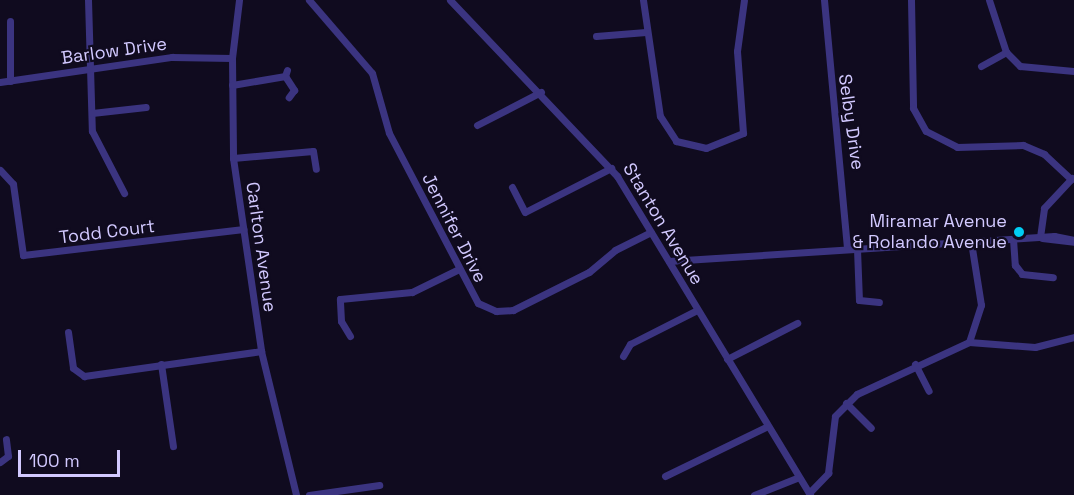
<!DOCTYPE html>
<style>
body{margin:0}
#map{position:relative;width:1074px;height:495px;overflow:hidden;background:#100b1f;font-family:"Space Grotesk",sans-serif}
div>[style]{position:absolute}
.minor>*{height:7px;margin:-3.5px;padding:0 3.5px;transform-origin:3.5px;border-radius:3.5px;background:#3b3480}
.dots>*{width:16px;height:16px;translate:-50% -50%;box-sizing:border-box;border:3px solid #100b1f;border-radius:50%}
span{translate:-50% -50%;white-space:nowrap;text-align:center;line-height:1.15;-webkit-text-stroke:4.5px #100b1f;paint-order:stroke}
.street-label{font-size:18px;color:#d2c9ff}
.poi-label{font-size:18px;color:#d2c9ff}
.right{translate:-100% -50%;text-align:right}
.scale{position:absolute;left:18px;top:450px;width:102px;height:27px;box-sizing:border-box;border:3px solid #d2c9ff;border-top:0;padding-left:8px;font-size:18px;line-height:21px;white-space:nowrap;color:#d2c9ff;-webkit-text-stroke:4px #100b1f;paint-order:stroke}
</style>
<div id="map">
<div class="minor">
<div style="left:88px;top:0;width:131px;rotate:88.3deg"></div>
<div style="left:92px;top:131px;width:70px;rotate:62.7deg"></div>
<div style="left:239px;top:0;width:58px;rotate:96.9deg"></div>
<div style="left:232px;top:58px;width:100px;rotate:89.4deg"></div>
<div style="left:233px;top:158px;width:195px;rotate:81.7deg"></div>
<div style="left:261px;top:351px;width:148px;rotate:76.3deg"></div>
<div style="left:309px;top:0;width:96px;rotate:49.2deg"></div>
<div style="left:372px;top:73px;width:62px;rotate:74.2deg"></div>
<div style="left:389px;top:133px;width:192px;rotate:62.4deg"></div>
<div style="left:478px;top:303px;width:20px;rotate:24deg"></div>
<div style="left:496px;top:311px;width:17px;rotate:-3deg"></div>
<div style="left:513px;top:310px;width:85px;rotate:-26.6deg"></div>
<div style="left:589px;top:272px;width:34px;rotate:-40deg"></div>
<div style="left:615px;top:250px;width:40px;rotate:-26.6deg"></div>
<div style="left:450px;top:0;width:243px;rotate:46.5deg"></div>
<div style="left:617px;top:176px;width:373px;rotate:58.8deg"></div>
<div style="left:643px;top:0;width:117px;rotate:81.7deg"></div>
<div style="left:660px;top:116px;width:30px;rotate:57deg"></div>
<div style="left:676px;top:141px;width:31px;rotate:13deg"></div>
<div style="left:706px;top:148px;width:40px;rotate:-22deg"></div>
<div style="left:743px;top:133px;width:82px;rotate:-94.2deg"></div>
<div style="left:737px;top:51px;width:51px;rotate:-82.2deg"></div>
<div style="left:824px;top:0;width:250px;rotate:84.7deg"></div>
<div style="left:911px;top:0;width:108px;rotate:88.9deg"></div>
<div style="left:913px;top:108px;width:26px;rotate:61deg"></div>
<div style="left:926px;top:131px;width:35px;rotate:27deg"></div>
<div style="left:957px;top:147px;width:66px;rotate:-1.7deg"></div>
<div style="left:1023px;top:145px;width:23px;rotate:23deg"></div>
<div style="left:1044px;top:154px;width:37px;rotate:43deg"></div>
<div style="left:989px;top:0;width:55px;rotate:71.9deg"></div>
<div style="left:1006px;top:52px;width:20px;rotate:45deg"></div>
<div style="left:1020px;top:66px;width:54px;rotate:5.3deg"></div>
<div style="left:10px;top:21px;width:60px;rotate:90deg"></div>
<div style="left:596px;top:36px;width:50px;rotate:-4.6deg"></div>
<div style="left:981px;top:66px;width:29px;rotate:-29deg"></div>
<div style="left:287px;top:70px;width:6px;rotate:108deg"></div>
<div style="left:285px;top:76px;width:17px;rotate:57deg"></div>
<div style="left:294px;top:90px;width:9px;rotate:126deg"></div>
<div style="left:0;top:82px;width:174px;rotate:-8.3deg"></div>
<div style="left:172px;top:57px;width:60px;rotate:1deg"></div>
<div style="left:232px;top:85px;width:54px;rotate:-9.6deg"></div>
<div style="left:92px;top:113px;width:54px;rotate:-6.3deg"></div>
<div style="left:477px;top:125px;width:72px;rotate:-27.3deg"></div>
<div style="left:233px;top:158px;width:80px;rotate:-5deg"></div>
<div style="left:313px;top:151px;width:18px;rotate:81deg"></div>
<div style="left:0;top:170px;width:19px;rotate:47deg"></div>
<div style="left:13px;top:184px;width:72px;rotate:82deg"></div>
<div style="left:23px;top:255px;width:222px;rotate:-6.7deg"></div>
<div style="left:512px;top:187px;width:28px;rotate:63deg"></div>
<div style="left:525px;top:212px;width:97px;rotate:-27.1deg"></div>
<div style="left:1040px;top:237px;width:29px;rotate:-82deg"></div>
<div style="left:1044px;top:208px;width:41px;rotate:-47deg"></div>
<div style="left:1042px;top:238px;width:32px;rotate:7deg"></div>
<div style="left:1013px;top:239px;width:26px;rotate:86deg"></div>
<div style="left:1015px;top:265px;width:11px;rotate:52deg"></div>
<div style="left:1022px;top:274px;width:31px;rotate:6deg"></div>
<div style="left:857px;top:249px;width:51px;rotate:87.8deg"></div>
<div style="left:859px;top:300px;width:20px;rotate:6deg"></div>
<div style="left:669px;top:261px;width:386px;rotate:-3.7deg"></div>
<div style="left:1054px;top:236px;width:20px;rotate:11deg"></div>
<div style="left:68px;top:332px;width:36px;rotate:82deg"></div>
<div style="left:73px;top:368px;width:14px;rotate:36deg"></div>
<div style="left:84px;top:376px;width:179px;rotate:-8deg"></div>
<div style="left:350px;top:336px;width:17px;rotate:-121deg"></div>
<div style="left:341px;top:321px;width:22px;rotate:-93deg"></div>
<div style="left:340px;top:299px;width:72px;rotate:-5.6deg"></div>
<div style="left:412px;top:292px;width:50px;rotate:-26.1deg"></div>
<div style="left:969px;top:342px;width:39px;rotate:-72deg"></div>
<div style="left:981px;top:305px;width:64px;rotate:-99deg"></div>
<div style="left:623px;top:356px;width:14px;rotate:-60deg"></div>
<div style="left:630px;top:344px;width:75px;rotate:-26.9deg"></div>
<div style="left:727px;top:359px;width:79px;rotate:-27.2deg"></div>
<div style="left:161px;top:364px;width:83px;rotate:81.7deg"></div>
<div style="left:915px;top:364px;width:30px;rotate:63deg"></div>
<div style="left:846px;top:403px;width:35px;rotate:45deg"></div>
<div style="left:0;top:462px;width:10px;rotate:-37deg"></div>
<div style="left:8px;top:456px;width:17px;rotate:-97deg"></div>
<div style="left:665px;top:476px;width:114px;rotate:-25.9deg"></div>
<div style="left:809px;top:493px;width:28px;rotate:-46deg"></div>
<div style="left:828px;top:473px;width:57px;rotate:-83deg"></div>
<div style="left:835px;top:416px;width:31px;rotate:-45deg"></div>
<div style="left:857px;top:394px;width:123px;rotate:-24.9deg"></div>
<div style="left:969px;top:342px;width:66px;rotate:4.3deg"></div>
<div style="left:1035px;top:347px;width:40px;rotate:-14.4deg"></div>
<div style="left:309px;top:495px;width:71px;rotate:-8.1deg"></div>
<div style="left:754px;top:495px;width:48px;rotate:-21.8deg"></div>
</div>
<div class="dots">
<div style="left:1019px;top:232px;background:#00cdf4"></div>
</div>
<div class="street-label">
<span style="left:114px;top:51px;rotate:-8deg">Barlow Drive</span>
<span style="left:851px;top:122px;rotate:82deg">Selby Drive</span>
<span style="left:663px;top:224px;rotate:59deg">Stanton Avenue</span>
<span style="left:454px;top:228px;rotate:63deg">Jennifer Drive</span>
<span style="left:107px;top:232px;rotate:-7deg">Todd Court</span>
<span style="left:261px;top:247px;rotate:82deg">Carlton Avenue</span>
</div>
<div class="poi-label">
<span class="right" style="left:1007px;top:232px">Miramar Avenue<br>&amp; Rolando Avenue</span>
</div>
<div class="scale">100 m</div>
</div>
